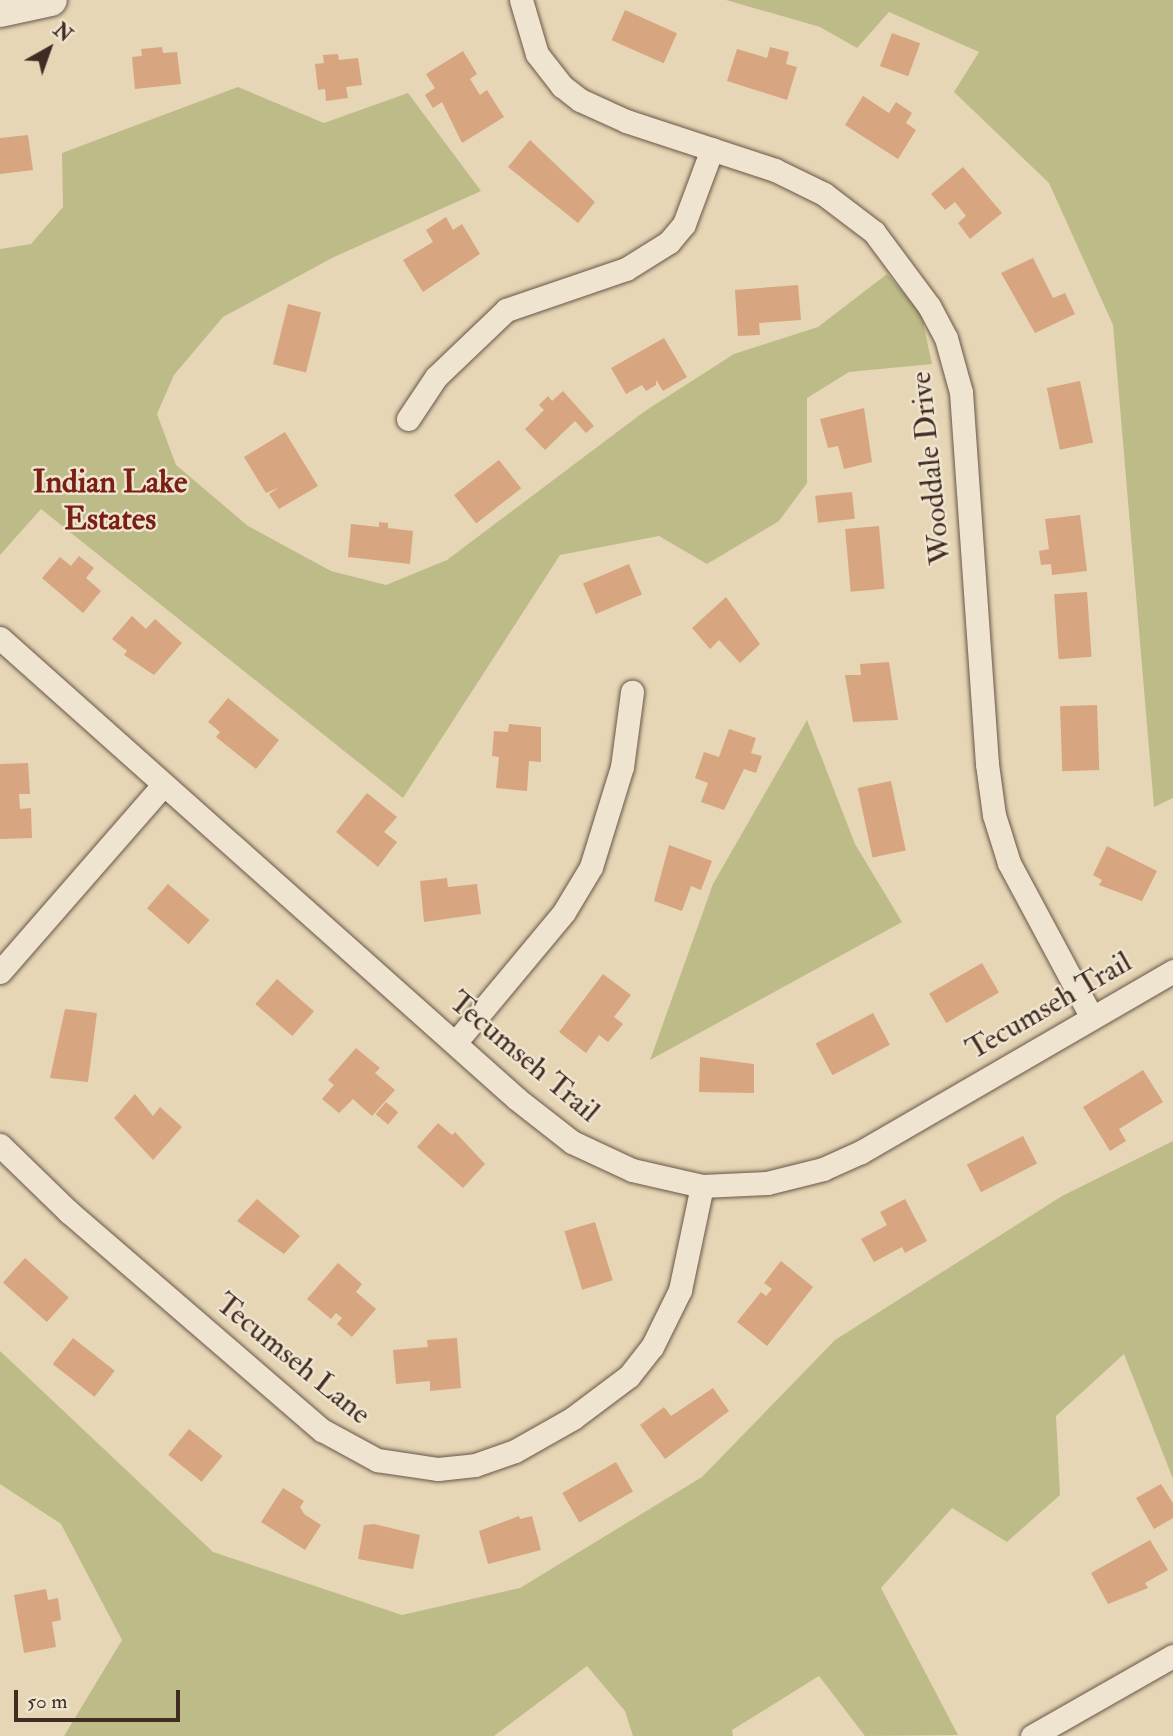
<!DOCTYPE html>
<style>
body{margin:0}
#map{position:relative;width:1173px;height:1736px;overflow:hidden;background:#e6d6b5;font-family:"IM FELL Double Pica",serif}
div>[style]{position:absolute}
.green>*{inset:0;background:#bdbc88}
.building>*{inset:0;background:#d7a57f;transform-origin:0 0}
.roads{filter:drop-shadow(0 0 2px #6a5648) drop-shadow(0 0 2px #6a5648)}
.street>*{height:23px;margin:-11.5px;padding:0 11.5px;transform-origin:11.5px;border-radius:11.5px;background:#efe4cf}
.secondary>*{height:32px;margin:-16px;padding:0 16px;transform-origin:16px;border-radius:16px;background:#efe4cf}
span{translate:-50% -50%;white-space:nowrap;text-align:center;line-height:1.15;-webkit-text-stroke:5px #efe4cf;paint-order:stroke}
.street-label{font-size:30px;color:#412c24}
.neighbourhood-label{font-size:32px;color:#7a1f14;font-weight:700}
.north{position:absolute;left:14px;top:14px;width:70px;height:70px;-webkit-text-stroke:5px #efe4cf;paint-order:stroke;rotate:40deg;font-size:19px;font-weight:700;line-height:28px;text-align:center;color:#412c24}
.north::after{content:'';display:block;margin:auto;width:24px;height:32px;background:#412c24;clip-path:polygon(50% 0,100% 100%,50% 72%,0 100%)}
.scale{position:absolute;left:14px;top:1690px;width:166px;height:32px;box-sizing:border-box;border:4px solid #412c24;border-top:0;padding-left:9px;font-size:21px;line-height:24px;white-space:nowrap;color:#412c24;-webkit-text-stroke:5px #efe4cf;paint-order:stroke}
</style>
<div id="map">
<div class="green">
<div style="clip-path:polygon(726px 0,1173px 0,1173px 798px,1154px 807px,1113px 325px,1049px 183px,954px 92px,979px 52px,889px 12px,857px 48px,820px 27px)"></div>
<div style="clip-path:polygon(238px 87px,324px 123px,408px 93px,481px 191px,334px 257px,223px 317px,174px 375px,157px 414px,176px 465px,248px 526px,331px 571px,386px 585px,447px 560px,645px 411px,734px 354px,818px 327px,887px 274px,921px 313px,932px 364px,849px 372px,807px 398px,807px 483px,779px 521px,707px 564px,659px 536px,560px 555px,403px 798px,41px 509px,0 555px,0 249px,31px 244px,63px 207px,62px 153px)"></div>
<div style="clip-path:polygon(807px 720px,855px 844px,902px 922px,650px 1060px,713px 884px)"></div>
<div style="clip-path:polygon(1173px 1141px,1173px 1479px,1124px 1354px,1056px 1416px,1060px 1495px,1007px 1542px,952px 1508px,881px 1588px,958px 1735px,865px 1736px,819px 1676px,732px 1730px,733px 1736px,633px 1736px,625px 1711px,587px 1666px,494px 1736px,64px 1736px,122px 1640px,61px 1524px,0 1484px,0 1351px,213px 1552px,402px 1615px,520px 1588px,702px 1477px,835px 1340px,1062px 1196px)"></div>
</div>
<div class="building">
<div style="left:625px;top:10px;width:57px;height:33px;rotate:24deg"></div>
<div style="left:892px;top:33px;width:30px;height:35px;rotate:20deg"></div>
<div style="clip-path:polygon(162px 47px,163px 53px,177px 52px,181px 84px,135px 89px,132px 57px,142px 56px,141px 49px)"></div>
<div style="clip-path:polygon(770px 47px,789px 52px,786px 64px,797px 67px,787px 100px,727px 81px,737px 49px,767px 58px)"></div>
<div style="clip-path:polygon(463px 51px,477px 74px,470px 79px,480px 95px,487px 90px,504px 117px,462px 143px,442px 102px,433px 108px,425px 95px,435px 88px,426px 74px)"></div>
<div style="clip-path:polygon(338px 54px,339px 60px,358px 58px,362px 85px,346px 87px,348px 98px,326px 101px,325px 89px,318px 90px,315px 64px,324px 63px,323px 55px)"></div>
<div style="clip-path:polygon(863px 96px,889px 113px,896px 102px,912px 113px,906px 123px,916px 130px,898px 159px,845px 125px)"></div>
<div style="clip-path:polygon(28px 135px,33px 170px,0 174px,0 138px)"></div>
<div style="clip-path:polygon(530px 140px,595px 202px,578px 223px,508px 167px)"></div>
<div style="clip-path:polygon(963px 167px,1002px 213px,970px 239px,958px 223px,966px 216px,955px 202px,945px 210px,931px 194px)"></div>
<div style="clip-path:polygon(446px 217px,453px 230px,462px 224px,480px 254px,423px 292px,403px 260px,433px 242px,426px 230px)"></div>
<div style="clip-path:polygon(1033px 258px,1053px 298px,1065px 293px,1075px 314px,1035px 333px,1001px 273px)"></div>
<div style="clip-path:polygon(798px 285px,801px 320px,759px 323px,760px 335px,738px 336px,735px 290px)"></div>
<div style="left:288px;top:304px;width:34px;height:62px;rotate:14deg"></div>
<div style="clip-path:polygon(664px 338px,687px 377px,663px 391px,656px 380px,656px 385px,646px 391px,642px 385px,626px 394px,611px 368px)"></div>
<div style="left:1080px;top:381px;width:63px;height:34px;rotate:78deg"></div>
<div style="clip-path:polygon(563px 391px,594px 426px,586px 433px,575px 421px,545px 450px,525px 429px,544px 410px,539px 405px,548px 396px,552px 401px)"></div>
<div style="clip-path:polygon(864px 408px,872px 462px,844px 469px,838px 446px,828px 448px,820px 419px)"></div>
<div style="clip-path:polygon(285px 432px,318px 486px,279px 509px,269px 494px,280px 487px,266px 493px,244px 457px)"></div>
<div style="left:499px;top:460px;width:36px;height:57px;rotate:52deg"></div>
<div style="left:852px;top:492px;width:27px;height:37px;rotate:84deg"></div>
<div style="clip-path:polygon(1080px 515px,1087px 571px,1052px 575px,1051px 564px,1041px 565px,1039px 551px,1049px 549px,1045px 519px)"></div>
<div style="clip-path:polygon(379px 522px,388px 523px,388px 528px,413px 531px,410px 564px,348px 557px,351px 524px,379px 527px)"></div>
<div style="left:879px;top:526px;width:63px;height:34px;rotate:85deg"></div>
<div style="clip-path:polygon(79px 556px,94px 568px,86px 578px,101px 591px,83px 613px,42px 578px,60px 557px,71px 566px)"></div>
<div style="left:629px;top:564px;width:33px;height:50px;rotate:67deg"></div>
<div style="left:1087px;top:592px;width:65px;height:33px;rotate:86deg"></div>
<div style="clip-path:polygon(726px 597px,760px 644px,740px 663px,719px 640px,710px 649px,692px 628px)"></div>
<div style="clip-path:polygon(132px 616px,146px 629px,155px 619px,182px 643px,154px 675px,124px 655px,127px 651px,112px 639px)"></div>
<div style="clip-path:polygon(889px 662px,898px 720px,853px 722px,845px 675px,861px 675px,860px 664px)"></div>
<div style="clip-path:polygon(228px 698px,279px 740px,256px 769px,216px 737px,220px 732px,208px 722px)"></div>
<div style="left:1097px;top:705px;width:65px;height:37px;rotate:88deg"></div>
<div style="clip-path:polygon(509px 724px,541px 727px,541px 762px,529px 761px,527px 791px,496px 788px,499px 757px,492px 756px,494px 731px,508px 732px)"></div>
<div style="clip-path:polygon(729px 729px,756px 738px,751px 753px,762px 756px,756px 773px,744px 769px,724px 810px,701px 802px,708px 783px,695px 778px,704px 752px,719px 757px)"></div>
<div style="clip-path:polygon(28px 763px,30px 794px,19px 794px,20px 809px,31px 808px,32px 838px,0 839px,0 764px)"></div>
<div style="left:891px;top:781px;width:71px;height:34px;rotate:78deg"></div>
<div style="clip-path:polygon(367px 793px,397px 817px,384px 832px,397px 842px,378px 867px,336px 832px)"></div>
<div style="clip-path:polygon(669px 845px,712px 861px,701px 890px,691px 886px,682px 911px,654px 901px)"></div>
<div style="clip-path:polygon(1107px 846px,1157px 871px,1142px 901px,1099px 885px,1102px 880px,1093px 875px)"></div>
<div style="clip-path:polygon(447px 878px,448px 887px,477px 884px,481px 914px,424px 922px,420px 881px)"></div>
<div style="left:168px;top:884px;width:55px;height:32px;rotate:41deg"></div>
<div style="left:982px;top:963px;width:34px;height:61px;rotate:60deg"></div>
<div style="clip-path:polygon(603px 974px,631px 995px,614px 1017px,623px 1024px,608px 1042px,599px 1035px,586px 1053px,559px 1032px)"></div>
<div style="left:277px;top:979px;width:49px;height:33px;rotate:41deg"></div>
<div style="clip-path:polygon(65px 1009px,97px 1013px,88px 1082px,50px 1078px)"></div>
<div style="left:873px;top:1013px;width:36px;height:65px;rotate:62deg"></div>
<div style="clip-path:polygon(356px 1048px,380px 1068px,375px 1073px,395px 1090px,372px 1116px,353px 1099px,339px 1113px,322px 1099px,334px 1085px,328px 1080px)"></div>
<div style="clip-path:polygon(700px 1057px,754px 1064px,754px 1093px,699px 1092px)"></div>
<div style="clip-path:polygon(1143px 1070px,1163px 1102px,1119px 1129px,1126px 1141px,1110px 1151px,1083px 1107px)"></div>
<div style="clip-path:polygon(135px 1094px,153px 1116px,160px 1107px,182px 1127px,153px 1160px,114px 1118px)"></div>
<div style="left:386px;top:1102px;width:16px;height:16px;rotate:40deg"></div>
<div style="clip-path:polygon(438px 1123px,452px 1135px,455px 1132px,485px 1164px,463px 1188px,417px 1147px)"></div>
<div style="left:1023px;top:1136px;width:31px;height:63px;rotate:63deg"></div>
<div style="clip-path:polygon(257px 1199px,300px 1236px,284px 1254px,237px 1221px)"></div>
<div style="clip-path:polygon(905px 1199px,927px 1241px,905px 1253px,902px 1247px,874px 1262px,861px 1239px,887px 1225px,880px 1212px)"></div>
<div style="left:595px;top:1222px;width:61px;height:32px;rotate:73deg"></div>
<div style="left:25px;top:1258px;width:59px;height:33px;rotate:42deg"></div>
<div style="clip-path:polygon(781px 1261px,813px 1287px,767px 1346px,737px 1322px,761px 1292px,766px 1296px,772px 1289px,764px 1283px)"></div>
<div style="clip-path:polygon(338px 1263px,362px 1284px,356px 1292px,376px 1309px,352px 1337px,337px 1324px,342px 1318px,336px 1313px,331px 1319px,307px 1299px)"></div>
<div style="left:73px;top:1338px;width:53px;height:33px;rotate:38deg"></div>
<div style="clip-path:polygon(457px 1338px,461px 1388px,430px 1391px,430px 1381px,396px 1384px,393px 1350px,428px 1347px,427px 1340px)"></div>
<div style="clip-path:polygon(713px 1388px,729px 1411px,665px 1459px,640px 1425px,664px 1407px,671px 1416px)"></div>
<div style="left:189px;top:1429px;width:43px;height:33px;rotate:39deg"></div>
<div style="left:616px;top:1462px;width:34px;height:62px;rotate:60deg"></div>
<div style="clip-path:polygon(1161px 1484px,1173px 1503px,1173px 1518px,1154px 1529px,1136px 1498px)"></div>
<div style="clip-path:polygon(283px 1488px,304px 1501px,300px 1507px,304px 1514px,321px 1525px,305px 1550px,261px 1522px)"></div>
<div style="clip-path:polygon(519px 1516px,520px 1519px,532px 1516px,541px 1550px,488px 1564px,479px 1531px)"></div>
<div style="clip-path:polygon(374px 1524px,420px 1535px,413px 1569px,358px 1559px,364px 1525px)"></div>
<div style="clip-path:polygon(1150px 1540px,1168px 1570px,1145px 1583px,1148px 1588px,1108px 1604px,1091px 1573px)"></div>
<div style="clip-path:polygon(46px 1589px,48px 1600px,58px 1598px,61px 1620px,52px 1622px,56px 1647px,24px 1653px,14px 1595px)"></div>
</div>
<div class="roads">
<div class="street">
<div style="left:521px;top:0;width:56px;rotate:73.5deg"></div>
<div style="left:537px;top:54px;width:41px;rotate:52deg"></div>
<div style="left:562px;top:86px;width:23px;rotate:38deg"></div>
<div style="left:580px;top:100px;width:51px;rotate:24.5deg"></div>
<div style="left:626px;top:121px;width:157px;rotate:18.2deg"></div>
<div style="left:775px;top:170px;width:55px;rotate:26.1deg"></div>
<div style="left:824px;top:194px;width:63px;rotate:37.2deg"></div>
<div style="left:874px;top:232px;width:92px;rotate:53.4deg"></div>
<div style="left:929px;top:306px;width:36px;rotate:62deg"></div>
<div style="left:946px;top:338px;width:56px;rotate:74.5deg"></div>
<div style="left:961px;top:392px;width:373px;rotate:86deg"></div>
<div style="left:987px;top:764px;width:51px;rotate:82.2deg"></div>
<div style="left:994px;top:815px;width:50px;rotate:72.6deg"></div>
<div style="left:1009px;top:863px;width:174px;rotate:61.8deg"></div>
<div style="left:408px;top:419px;width:50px;rotate:-56.3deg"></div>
<div style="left:436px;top:377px;width:97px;rotate:-43.7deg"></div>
<div style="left:506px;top:310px;width:127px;rotate:-18.9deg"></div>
<div style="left:626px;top:269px;width:51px;rotate:-32.1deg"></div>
<div style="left:669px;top:242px;width:23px;rotate:-50deg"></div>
<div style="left:684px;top:224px;width:80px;rotate:-69.5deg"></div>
<div style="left:0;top:638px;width:693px;rotate:41.72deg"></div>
<div style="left:517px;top:1099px;width:70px;rotate:38deg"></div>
<div style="left:572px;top:1142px;width:66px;rotate:25deg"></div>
<div style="left:632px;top:1170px;width:72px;rotate:12.9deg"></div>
<div style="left:702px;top:1186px;width:65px;rotate:-2.6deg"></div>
<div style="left:767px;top:1183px;width:58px;rotate:-14deg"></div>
<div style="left:823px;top:1169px;width:42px;rotate:-24.1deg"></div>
<div style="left:861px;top:1152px;width:361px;rotate:-30.1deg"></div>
<div style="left:0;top:972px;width:249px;rotate:-48.9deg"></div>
<div style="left:455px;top:1043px;width:170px;rotate:-50.2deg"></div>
<div style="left:564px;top:912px;width:52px;rotate:-59deg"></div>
<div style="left:591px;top:867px;width:105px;rotate:-72.8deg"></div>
<div style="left:622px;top:767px;width:76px;rotate:-82.4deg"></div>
<div style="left:0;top:1145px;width:96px;rotate:44.2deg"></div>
<div style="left:69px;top:1212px;width:334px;rotate:40.8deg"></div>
<div style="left:322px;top:1430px;width:63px;rotate:28.6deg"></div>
<div style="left:377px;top:1460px;width:62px;rotate:8.4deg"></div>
<div style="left:438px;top:1469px;width:37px;rotate:-6deg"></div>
<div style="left:475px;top:1465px;width:42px;rotate:-19.3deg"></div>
<div style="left:515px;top:1451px;width:67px;rotate:-29.6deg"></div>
<div style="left:573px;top:1418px;width:70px;rotate:-36.9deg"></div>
<div style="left:629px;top:1376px;width:37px;rotate:-52deg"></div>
<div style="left:652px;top:1347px;width:64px;rotate:-63.8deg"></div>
<div style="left:680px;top:1290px;width:106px;rotate:-78.1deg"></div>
<div style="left:1032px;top:1736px;width:162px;rotate:-29.6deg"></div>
</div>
<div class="secondary">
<div style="left:0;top:11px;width:52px;rotate:-12.2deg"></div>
</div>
</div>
<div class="street-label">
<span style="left:931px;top:468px;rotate:-96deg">Wooddale Drive</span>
<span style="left:1049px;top:1006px;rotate:-30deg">Tecumseh Trail</span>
<span style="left:524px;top:1057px;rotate:40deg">Tecumseh Trail</span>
<span style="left:293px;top:1359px;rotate:39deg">Tecumseh Lane</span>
</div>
<div class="neighbourhood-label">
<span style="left:110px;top:501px">Indian Lake<br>Estates</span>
</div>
<div class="north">N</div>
<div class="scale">50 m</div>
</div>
